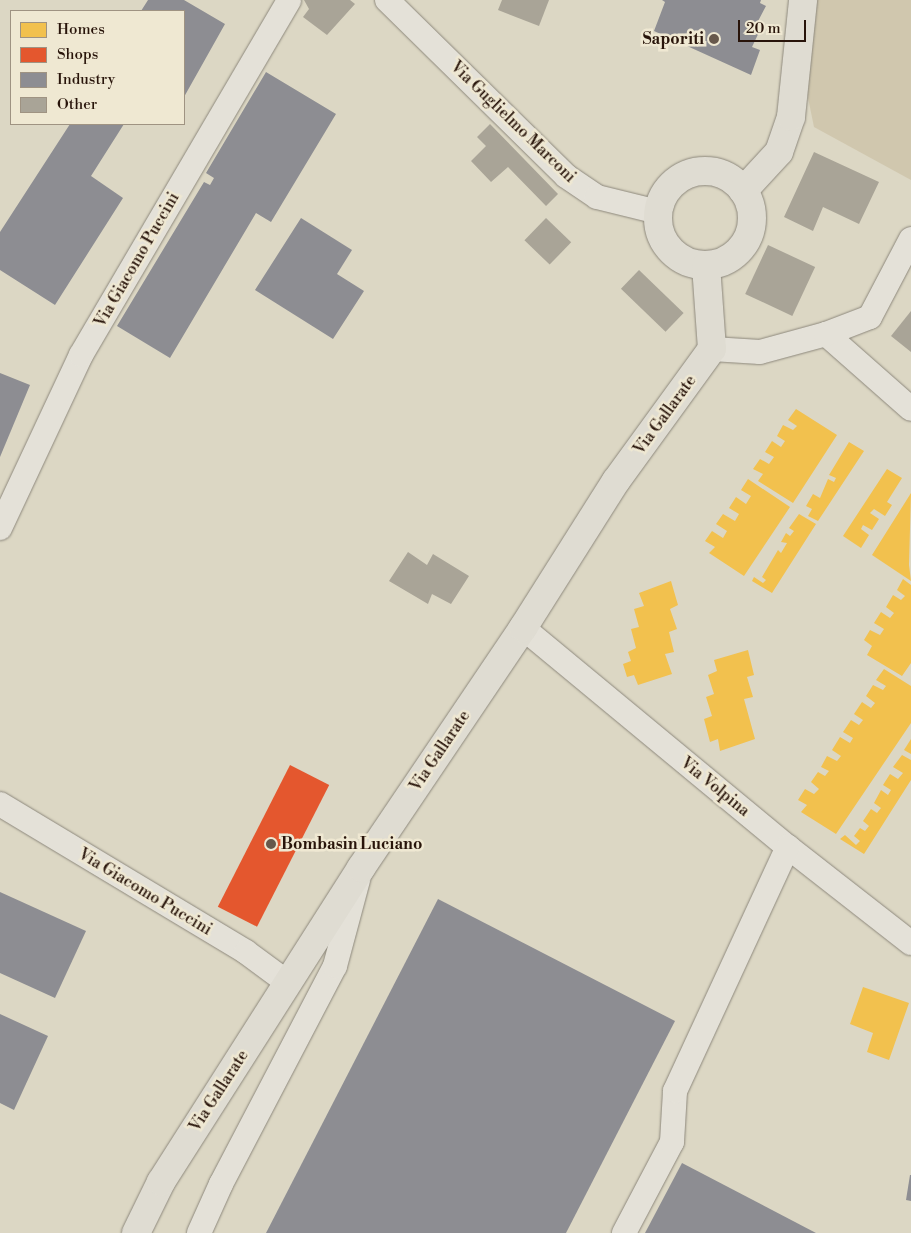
<!DOCTYPE html>
<style>
body{margin:0}
#map{position:relative;width:911px;height:1233px;overflow:hidden;background:#dcd7c4;font-family:"Libre Bodoni",serif}
div>[style]{position:absolute}
.green>*{inset:0;background:#d0c7ae}
.homes>*{inset:0;background:#f2c14e}
.shops>*{inset:0;background:#e4572e;transform-origin:0 0}
.industry>*{inset:0;background:#8d8d92}
.building>*{inset:0;background:#a9a497;transform-origin:0 0}
.roads{filter:drop-shadow(0 0 1px #8d887c) drop-shadow(0 0 1px #8d887c)}
.minor>*{height:24px;margin:-12px;padding:0 12px;transform-origin:12px;border-radius:12px;background:#e4e1d8}
.major>*{height:28px;margin:-14px;padding:0 14px;transform-origin:14px;border-radius:14px;background:#dfdcd2}
.major>.ring{margin:-14px;padding:0;box-sizing:content-box;background:none;border:28px solid #dfdcd2;border-radius:50%}
.dots>*{width:14px;height:14px;translate:-50% -50%;box-sizing:border-box;border:2px solid #efe8d2;border-radius:50%}
span{translate:-50% -50%;white-space:nowrap;text-align:center;line-height:1.15;-webkit-text-stroke:5px #efe8d2;paint-order:stroke}
.poi-label{font-size:16px;color:#28140a;font-weight:700}
.right{translate:-100% -50%;text-align:right}
.left{translate:0 -50%;text-align:left}
.street-label{font-size:16px;color:#28140a}
.legend{position:absolute;left:10px;top:10px;width:175px;height:115px;box-sizing:border-box;background:#efe8d2;border:1px solid #9f9382;margin:0;padding:6px 9px;list-style:none;font-size:15px;color:#28140a}
.legend li{display:flex;align-items:center;gap:10px;height:25px}
.legend b{width:25px;border:1px solid #9f9382}
.scale{position:absolute;left:738px;top:20px;width:68px;height:22px;box-sizing:border-box;border:2px solid #28140a;border-top:0;padding-left:6px;font-size:15px;line-height:18px;white-space:nowrap;color:#28140a;-webkit-text-stroke:4px #efe8d2;paint-order:stroke}
</style>
<div id="map">
<div class="green">
<div style="clip-path:polygon(816px 0,911px 0,911px 180px,814px 127px,806px 88px)"></div>
</div>
<div class="homes">
<div style="clip-path:polygon(796px 409px,837px 435px,793px 503px,758px 481px,763px 474px,753px 469px,760px 459px,769px 464px,774px 457px,765px 452px,772px 441px,781px 447px,785px 441px,777px 436px,783px 425px,793px 430px,797px 426px,788px 420px)"></div>
<div style="clip-path:polygon(849px 442px,864px 451px,818px 521px,808px 516px,812px 509px,806px 506px,813px 494px,820px 498px,828px 479px,834px 482px,836px 478px,829px 475px)"></div>
<div style="clip-path:polygon(887px 469px,902px 478px,887px 502px,892px 505px,885px 516px,874px 509px,870px 513px,879px 519px,872px 530px,863px 525px,861px 529px,869px 535px,861px 548px,843px 536px)"></div>
<div style="clip-path:polygon(748px 479px,790px 507px,744px 576px,709px 553px,715px 547px,705px 541px,712px 531px,723px 538px,727px 531px,716px 524px,723px 514px,735px 521px,739px 514px,729px 508px,736px 497px,746px 504px,751px 496px,741px 490px)"></div>
<div style="clip-path:polygon(911px 493px,909px 565px,911px 581px,872px 555px)"></div>
<div style="clip-path:polygon(799px 514px,816px 524px,772px 593px,752px 581px,754px 577px,763px 583px,766px 580px,762px 577px,778px 550px,781px 553px,787px 543px,781px 542px,786px 533px,790px 536px,794px 531px,789px 528px)"></div>
<div style="clip-path:polygon(903px 579px,911px 585px,911px 663px,902px 676px,867px 655px,872px 646px,864px 640px,870px 630px,880px 635px,884px 629px,874px 623px,881px 612px,890px 618px,894px 613px,886px 607px,893px 595px,901px 600px,905px 596px,897px 590px)"></div>
<div style="clip-path:polygon(671px 581px,678px 605px,670px 609px,677px 629px,669px 632px,674px 652px,665px 654px,672px 674px,638px 685px,634px 675px,627px 677px,623px 664px,631px 661px,628px 652px,636px 648px,631px 629px,639px 627px,634px 609px,644px 606px,639px 593px)"></div>
<div style="clip-path:polygon(748px 650px,754px 675px,747px 677px,753px 697px,744px 699px,755px 739px,720px 751px,718px 739px,710px 742px,704px 719px,712px 716px,706px 697px,714px 694px,708px 675px,717px 671px,714px 660px)"></div>
<div style="clip-path:polygon(884px 669px,911px 686px,911px 723px,836px 834px,801px 812px,807px 805px,798px 800px,805px 789px,814px 794px,819px 789px,811px 782px,818px 772px,825px 776px,829px 771px,821px 767px,827px 756px,837px 761px,841px 756px,832px 750px,840px 737px,850px 743px,853px 738px,843px 732px,851px 720px,859px 725px,863px 720px,854px 714px,862px 702px,871px 708px,875px 703px,866px 696px,873px 685px,883px 690px,886px 686px,876px 680px)"></div>
<div style="clip-path:polygon(911px 739px,911px 754px,904px 750px)"></div>
<div style="clip-path:polygon(902px 755px,911px 760px,911px 780px,864px 854px,840px 839px,845px 835px,856px 845px,860px 841px,854px 836px,860px 828px,865px 831px,869px 826px,863px 821px,871px 809px,877px 813px,881px 808px,874px 803px,881px 790px,888px 795px,891px 790px,883px 785px,890px 774px,898px 779px,903px 773px,893px 767px)"></div>
<div style="clip-path:polygon(863px 987px,909px 1003px,889px 1060px,867px 1052px,873px 1033px,850px 1024px)"></div>
</div>
<div class="shops">
<div style="left:290px;top:765px;width:44px;height:159px;rotate:27deg"></div>
</div>
<div class="industry">
<div style="clip-path:polygon(148px 0,184px 0,225px 24px,184px 97px,184px 11px,141px 11px)"></div>
<div style="clip-path:polygon(662px 0,761px 0,760px 3px,766px 6px,756px 25px,761px 28px,752px 47px,760px 50px,751px 75px,654px 31px,665px 2px)"></div>
<div style="clip-path:polygon(266px 72px,336px 114px,271px 222px,256px 213px,170px 358px,117px 326px,204px 182px,210px 185px,214px 178px,206px 173px)"></div>
<div style="clip-path:polygon(70px 124px,124px 124px,91px 176px,123px 198px,55px 305px,0 270px,0 232px)"></div>
<div style="clip-path:polygon(301px 218px,352px 250px,337px 274px,364px 291px,333px 339px,255px 290px)"></div>
<div style="clip-path:polygon(0 373px,30px 385px,0 457px)"></div>
<div style="clip-path:polygon(0 892px,86px 931px,55px 998px,0 973px)"></div>
<div style="clip-path:polygon(438px 899px,675px 1021px,566px 1233px,266px 1233px)"></div>
<div style="clip-path:polygon(0 1014px,48px 1036px,14px 1110px,0 1103px)"></div>
<div style="clip-path:polygon(682px 1163px,816px 1233px,645px 1233px)"></div>
<div style="clip-path:polygon(910px 1175px,911px 1175px,911px 1201px,906px 1200px)"></div>
</div>
<div class="building">
<div style="clip-path:polygon(304px 0,350px 0,355px 4px,327px 35px,303px 17px,309px 9px)"></div>
<div style="clip-path:polygon(502px 0,549px 0,539px 26px,498px 10px)"></div>
<div style="clip-path:polygon(490px 124px,558px 194px,546px 206px,508px 167px,491px 182px,471px 161px,486px 146px,477px 137px)"></div>
<div style="clip-path:polygon(814px 152px,879px 182px,859px 224px,823px 207px,813px 231px,784px 217px)"></div>
<div style="left:546px;top:218px;width:35px;height:31px;rotate:44deg"></div>
<div style="left:768px;top:245px;width:52px;height:54px;rotate:25deg"></div>
<div style="left:639px;top:270px;width:62px;height:26px;rotate:44deg"></div>
<div style="clip-path:polygon(911px 311px,911px 352px,891px 336px)"></div>
<div style="clip-path:polygon(408px 552px,427px 565px,433px 554px,469px 576px,451px 604px,432px 594px,428px 604px,389px 581px)"></div>
</div>
<div class="roads">
<div class="minor">
<div style="left:387px;top:0;width:251px;rotate:44.5deg"></div>
<div style="left:566px;top:176px;width:37px;rotate:34deg"></div>
<div style="left:597px;top:197px;width:63px;rotate:13.8deg"></div>
<div style="left:826px;top:334px;width:113px;rotate:41.4deg"></div>
<div style="left:712px;top:349px;width:48px;rotate:3.6deg"></div>
<div style="left:760px;top:352px;width:68px;rotate:-15.3deg"></div>
<div style="left:826px;top:334px;width:47px;rotate:-21.1deg"></div>
<div style="left:870px;top:317px;width:88px;rotate:-62.3deg"></div>
<div style="left:0;top:528px;width:191px;rotate:-64.9deg"></div>
<div style="left:81px;top:355px;width:411px;rotate:-59.6deg"></div>
<div style="left:523px;top:628px;width:344px;rotate:39.6deg"></div>
<div style="left:788px;top:847px;width:156px;rotate:38deg"></div>
<div style="left:0;top:804px;width:287px;rotate:31deg"></div>
<div style="left:246px;top:952px;width:52px;rotate:36.4deg"></div>
<div style="left:199px;top:1233px;width:54px;rotate:-65.8deg"></div>
<div style="left:221px;top:1184px;width:246px;rotate:-62.4deg"></div>
<div style="left:335px;top:966px;width:89px;rotate:-75deg"></div>
<div style="left:624px;top:1233px;width:103px;rotate:-62.2deg"></div>
<div style="left:672px;top:1142px;width:51px;rotate:-86.6deg"></div>
<div style="left:675px;top:1091px;width:269px;rotate:-65.2deg"></div>
</div>
<div class="major">
<div class="ring" style="left:658px;top:171px;width:66px;height:66px"></div>
<div style="left:743px;top:191px;width:53px;rotate:-47.3deg"></div>
<div style="left:779px;top:152px;width:37px;rotate:-71deg"></div>
<div style="left:791px;top:117px;width:118px;rotate:-84.1deg"></div>
<div style="left:136px;top:1233px;width:57px;rotate:-63.9deg"></div>
<div style="left:161px;top:1182px;width:372px;rotate:-57.5deg"></div>
<div style="left:361px;top:868px;width:290px;rotate:-56deg"></div>
<div style="left:523px;top:628px;width:174px;rotate:-57.7deg"></div>
<div style="left:616px;top:481px;width:163px;rotate:-54deg"></div>
<div style="left:712px;top:349px;width:83px;rotate:-94.1deg"></div>
</div>
</div>
<div class="dots">
<div style="left:714px;top:39px;background:#67584b"></div>
<div style="left:271px;top:844px;background:#67584b"></div>
</div>
<div class="poi-label">
<span class="right" style="left:704px;top:39px">Saporiti</span>
<span class="left" style="left:281px;top:844px">Bombasin Luciano</span>
</div>
<div class="street-label">
<span style="left:513px;top:122px;rotate:44deg">Via Guglielmo Marconi</span>
<span style="left:137px;top:260px;rotate:-60deg">Via Giacomo Puccini</span>
<span style="left:665px;top:415px;rotate:-54deg">Via Gallarate</span>
<span style="left:440px;top:751px;rotate:-56deg">Via Gallarate</span>
<span style="left:715px;top:787px;rotate:39deg">Via Volpina</span>
<span style="left:145px;top:892px;rotate:31deg">Via Giacomo Puccini</span>
<span style="left:219px;top:1091px;rotate:-57deg">Via Gallarate</span>
</div>
<ul class="legend">
<li><b style="height:14px;background:#f2c14e"></b>Homes</li>
<li><b style="height:14px;background:#e4572e"></b>Shops</li>
<li><b style="height:14px;background:#8d8d92"></b>Industry</li>
<li><b style="height:14px;background:#a9a497"></b>Other</li>
</ul>
<div class="scale">20 m</div>
</div>
